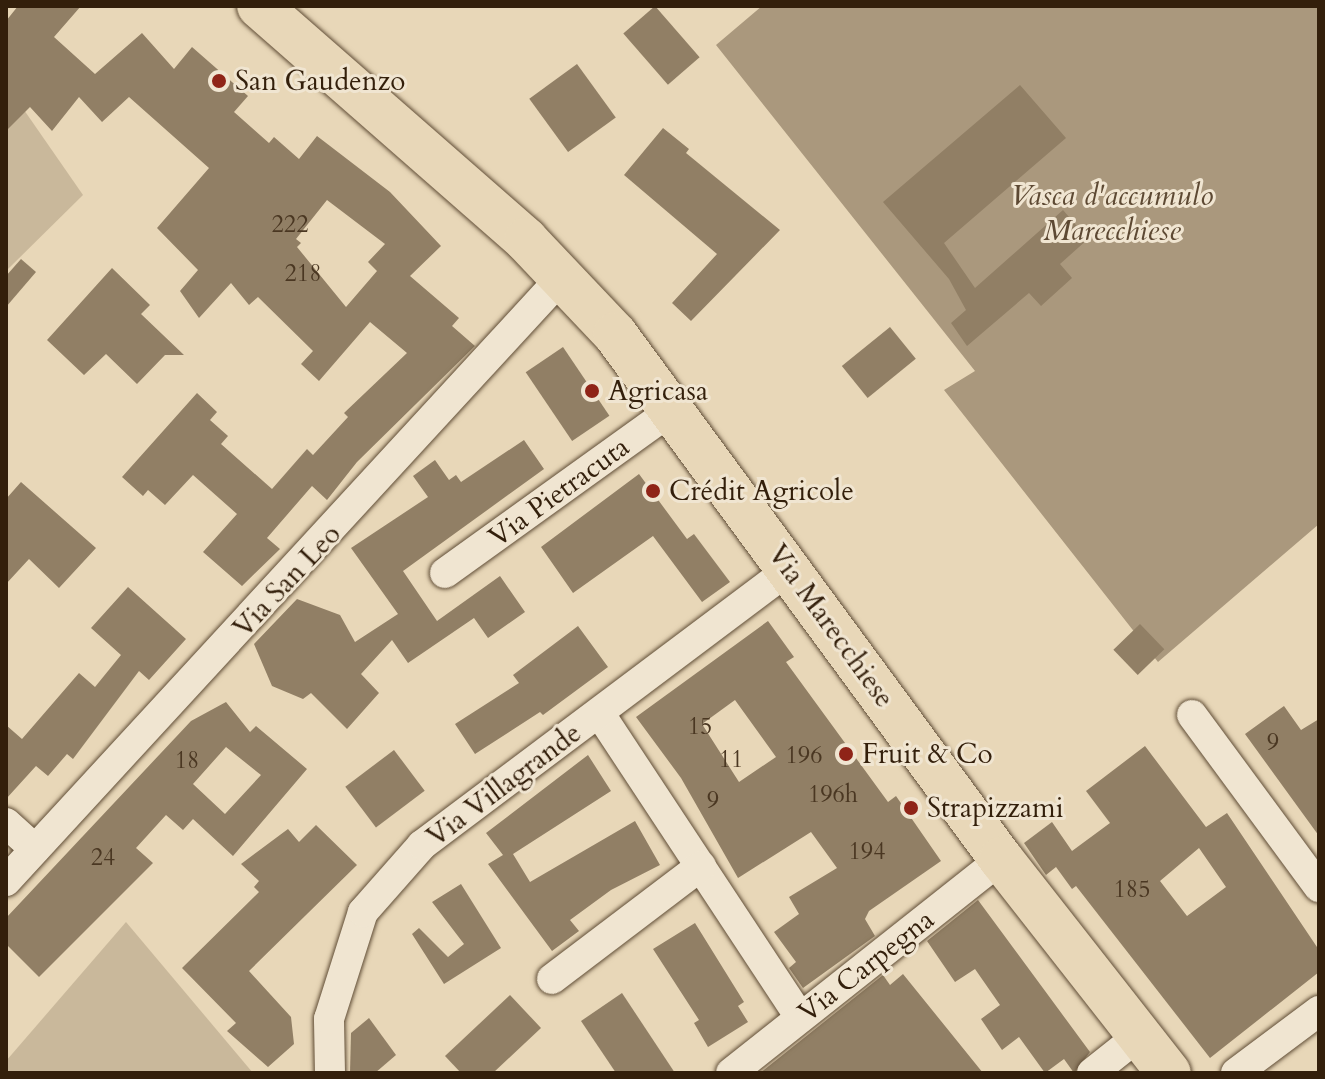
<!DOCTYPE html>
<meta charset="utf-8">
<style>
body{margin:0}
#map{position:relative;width:1325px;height:1079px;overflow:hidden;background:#e8d7b8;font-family:Cardo,serif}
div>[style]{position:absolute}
.green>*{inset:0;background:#c9b89b}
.water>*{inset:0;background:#aa987d}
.building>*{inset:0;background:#917f65;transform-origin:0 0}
.roads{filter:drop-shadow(0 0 2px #604d36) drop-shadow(0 0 2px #604d36)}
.street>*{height:30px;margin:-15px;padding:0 15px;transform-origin:15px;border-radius:15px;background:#f0e5d1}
.primary>*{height:44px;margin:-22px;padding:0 22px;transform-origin:22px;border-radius:22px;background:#e8d7b8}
.dots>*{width:22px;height:22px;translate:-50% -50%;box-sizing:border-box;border:4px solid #f0e5d1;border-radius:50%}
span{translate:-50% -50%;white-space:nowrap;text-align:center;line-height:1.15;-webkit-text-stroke:6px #f0e5d1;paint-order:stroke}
.number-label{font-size:24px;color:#4a3722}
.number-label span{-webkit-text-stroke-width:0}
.poi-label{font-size:28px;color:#331f0b}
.left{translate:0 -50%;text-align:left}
.street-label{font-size:28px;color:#331f0b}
.water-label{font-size:30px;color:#5d4933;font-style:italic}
.frame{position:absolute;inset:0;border:8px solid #331f0b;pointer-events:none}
</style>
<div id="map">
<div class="green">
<div style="clip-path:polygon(6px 84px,83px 195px,6px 271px)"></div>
<div style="clip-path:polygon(126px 922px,253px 1073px,6px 1073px,6px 1061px)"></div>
</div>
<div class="water">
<div style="clip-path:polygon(762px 6px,1319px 6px,1319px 524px,1158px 662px,944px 390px,975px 371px,716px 45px)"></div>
</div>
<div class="building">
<div style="clip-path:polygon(evenodd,18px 6px,81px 6px,54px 37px,95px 74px,142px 33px,174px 69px,192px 47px,248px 96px,234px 112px,269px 143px,274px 137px,299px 159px,317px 136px,390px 192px,441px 246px,410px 276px,459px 318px,452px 326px,475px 346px,357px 462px,327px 500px,312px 486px,267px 538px,280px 549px,242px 586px,203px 552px,237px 514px,193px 475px,165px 505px,148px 490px,143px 496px,122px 477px,197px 393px,217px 412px,210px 420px,228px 436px,221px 444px,272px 489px,307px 449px,313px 455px,348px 417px,344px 413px,407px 353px,370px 322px,319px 381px,301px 364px,313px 351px,258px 297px,249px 305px,231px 283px,199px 318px,180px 291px,198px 270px,157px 228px,209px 168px,129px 97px,102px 122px,79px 97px,52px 131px,30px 107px,6px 131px,6px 21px,18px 6px,327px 200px,385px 244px,368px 262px,377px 271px,346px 307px,297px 247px,301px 243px,296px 239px,327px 200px)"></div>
<div style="left:655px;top:6px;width:68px;height:42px;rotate:49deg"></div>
<div style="left:577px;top:64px;width:66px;height:59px;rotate:54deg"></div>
<div style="clip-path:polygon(1020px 85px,1066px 138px,944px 243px,975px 288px,1063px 210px,1088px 239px,1060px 264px,1072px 278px,1041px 306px,1029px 293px,967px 346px,951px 323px,966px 310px,949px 279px,883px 202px)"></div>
<div style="clip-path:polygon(663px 128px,689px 149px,686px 153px,780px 230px,691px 321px,672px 303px,717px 254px,624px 175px)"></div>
<div style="clip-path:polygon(21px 259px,36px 272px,6px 307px,6px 276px)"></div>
<div style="clip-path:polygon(112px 268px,150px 305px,141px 314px,184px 355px,165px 355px,137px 384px,106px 354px,84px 375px,47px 340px)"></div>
<div style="left:890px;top:327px;width:41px;height:62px;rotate:51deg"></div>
<div style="left:563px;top:347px;width:83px;height:45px;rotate:56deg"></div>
<div style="clip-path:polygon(524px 440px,544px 469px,403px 571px,437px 621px,500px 576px,525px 612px,488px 638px,474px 618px,408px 663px,392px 640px,361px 674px,379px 693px,347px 729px,311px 693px,303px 699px,272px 686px,254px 644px,297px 599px,340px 615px,355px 642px,398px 614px,351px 548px,428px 497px,413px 476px,435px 460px,449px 480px,456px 475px,461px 482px)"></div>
<div style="clip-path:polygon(639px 474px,687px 539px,694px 534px,730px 582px,702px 602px,653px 536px,573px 593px,541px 547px)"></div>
<div style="clip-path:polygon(21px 482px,96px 548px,59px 588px,29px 559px,6px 584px,6px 499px)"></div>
<div style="clip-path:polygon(128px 587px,186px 639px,149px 680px,139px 671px,73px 759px,67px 754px,48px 776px,36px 766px,6px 799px,6px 725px,22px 739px,79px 673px,95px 687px,121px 655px,91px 628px)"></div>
<div style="clip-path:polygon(evenodd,768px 621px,794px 657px,786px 662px,888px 802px,896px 796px,941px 861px,869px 911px,865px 919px,875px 936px,803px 988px,789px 968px,796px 962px,774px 932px,799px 914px,789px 897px,837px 868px,811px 832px,738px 878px,681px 778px,636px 717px,768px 621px,735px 700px,776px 757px,739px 782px,702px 724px,735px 700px)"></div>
<div style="left:1140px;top:624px;width:35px;height:37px;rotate:46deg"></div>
<div style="clip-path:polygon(578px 626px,608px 667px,543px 715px,540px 712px,475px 754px,455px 724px,519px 683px,513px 675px)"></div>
<div style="clip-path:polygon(evenodd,226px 702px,250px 732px,256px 726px,307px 769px,233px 856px,193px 819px,183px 830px,166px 815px,136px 848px,153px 863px,39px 977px,6px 944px,6px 918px,191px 721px,226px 702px,226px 747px,261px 775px,225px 814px,193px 784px,226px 747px)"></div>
<div style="clip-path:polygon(1284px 706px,1301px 730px,1319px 719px,1319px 836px,1245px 734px)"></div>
<div style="clip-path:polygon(evenodd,1145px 746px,1206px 827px,1227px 813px,1319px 950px,1319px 972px,1210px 1058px,1076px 886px,1072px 889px,1056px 867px,1046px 875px,1024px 843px,1052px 822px,1072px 851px,1110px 823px,1086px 791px,1145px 746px,1199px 848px,1226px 887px,1187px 916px,1160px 881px,1199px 848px)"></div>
<div style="left:394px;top:750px;width:51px;height:61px;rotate:53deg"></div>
<div style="clip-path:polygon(588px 755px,611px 791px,513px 854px,530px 882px,635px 821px,660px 865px,611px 890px,570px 920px,579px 931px,552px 951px,488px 864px,503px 855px,486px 833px)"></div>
<div style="clip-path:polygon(316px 825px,357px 865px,249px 971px,291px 1017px,294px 1044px,268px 1067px,227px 1031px,236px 1023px,182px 968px,259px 892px,254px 887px,259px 881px,241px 864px,288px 829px,299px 842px)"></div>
<div style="clip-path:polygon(461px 884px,501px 948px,444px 984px,412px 934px,419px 928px,448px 957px,464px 944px,432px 902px)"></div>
<div style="clip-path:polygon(978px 900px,1090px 1052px,1074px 1073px,1064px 1059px,1045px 1073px,1019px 1037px,1002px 1050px,981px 1019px,1000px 1005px,975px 969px,955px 982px,927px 941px)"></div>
<div style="clip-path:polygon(695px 923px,744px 1002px,738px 1006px,748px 1022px,708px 1047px,694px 1023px,699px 1020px,653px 949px)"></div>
<div style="clip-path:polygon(903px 974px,983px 1073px,760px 1073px,883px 975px,890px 985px)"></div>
<div style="clip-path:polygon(622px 993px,675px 1073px,616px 1073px,581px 1021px)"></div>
<div style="clip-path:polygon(510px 995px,541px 1028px,493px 1073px,461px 1073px,445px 1056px)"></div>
<div style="clip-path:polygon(369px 1018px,396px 1055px,375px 1073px,350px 1073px,351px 1033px)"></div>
</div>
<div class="roads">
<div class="street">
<div style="left:445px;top:573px;width:279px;rotate:-35.7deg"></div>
<div style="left:600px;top:714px;width:363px;rotate:56.6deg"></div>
<div style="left:1192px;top:715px;width:214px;rotate:53.6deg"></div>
<div style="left:6px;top:823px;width:39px;rotate:42deg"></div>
<div style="left:6px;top:881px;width:822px;rotate:-47.37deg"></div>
<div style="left:552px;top:979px;width:187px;rotate:-37.2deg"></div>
<div style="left:330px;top:1073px;width:54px;rotate:-91.1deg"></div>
<div style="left:329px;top:1019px;width:112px;rotate:-72.4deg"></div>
<div style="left:363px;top:912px;width:89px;rotate:-48.6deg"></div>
<div style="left:422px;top:845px;width:460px;rotate:-36.9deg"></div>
<div style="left:731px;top:1073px;width:345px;rotate:-38.4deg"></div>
<div style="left:1092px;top:1073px;width:61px;rotate:-38.4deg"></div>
<div style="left:1236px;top:1073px;width:104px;rotate:-36.8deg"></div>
</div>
<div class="primary">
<div style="left:259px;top:6px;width:355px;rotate:41.2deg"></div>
<div style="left:526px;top:240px;width:129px;rotate:46.6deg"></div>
<div style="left:615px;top:334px;width:652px;rotate:53.68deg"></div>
<div style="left:1001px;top:859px;width:272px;rotate:51.9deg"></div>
</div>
</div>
<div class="dots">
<div style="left:219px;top:81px;background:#8f2418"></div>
<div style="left:592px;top:391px;background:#8f2418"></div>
<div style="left:653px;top:491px;background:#8f2418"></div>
<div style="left:846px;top:754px;background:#8f2418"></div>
<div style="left:911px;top:808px;background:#8f2418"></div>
</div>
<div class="number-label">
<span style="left:290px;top:225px">222</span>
<span style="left:303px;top:274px">218</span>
<span style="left:700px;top:727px">15</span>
<span style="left:1273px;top:743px">9</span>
<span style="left:804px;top:756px">196</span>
<span style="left:731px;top:760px">11</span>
<span style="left:187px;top:761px">18</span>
<span style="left:833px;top:795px">196h</span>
<span style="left:713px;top:801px">9</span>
<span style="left:867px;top:852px">194</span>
<span style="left:103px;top:858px">24</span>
<span style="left:1132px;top:890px">185</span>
</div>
<div class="poi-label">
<span class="left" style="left:235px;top:81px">San Gaudenzo</span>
<span class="left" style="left:608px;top:391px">Agricasa</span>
<span class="left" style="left:669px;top:491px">Crédit Agricole</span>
<span class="left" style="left:862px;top:754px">Fruit &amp; Co</span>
<span class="left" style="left:927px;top:808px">Strapizzami</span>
</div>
<div class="street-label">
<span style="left:559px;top:492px;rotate:-36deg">Via Pietracuta</span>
<span style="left:287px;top:581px;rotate:-47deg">Via San Leo</span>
<span style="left:831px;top:626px;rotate:54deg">Via Marecchiese</span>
<span style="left:504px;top:785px;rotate:-37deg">Via Villagrande</span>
<span style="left:866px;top:966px;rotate:-38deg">Via Carpegna</span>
</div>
<div class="water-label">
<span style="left:1112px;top:213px">Vasca d'accumulo<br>Marecchiese</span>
</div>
<div class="frame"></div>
</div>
